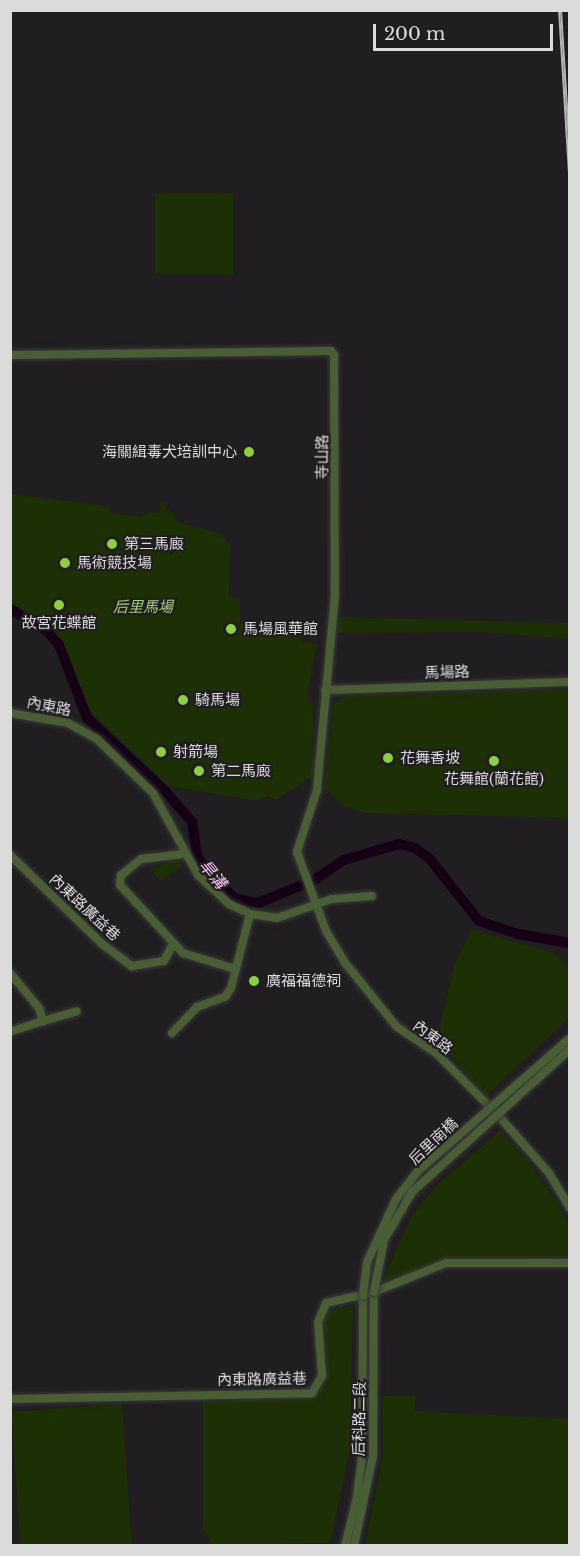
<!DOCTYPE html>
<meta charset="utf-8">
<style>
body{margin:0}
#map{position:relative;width:580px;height:1556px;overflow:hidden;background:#201e20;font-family:"Libre Baskerville","Noto Sans TC",serif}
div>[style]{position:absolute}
.green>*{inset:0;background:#1c2f05;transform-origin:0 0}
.river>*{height:10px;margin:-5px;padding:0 5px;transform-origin:5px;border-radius:5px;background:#150015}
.roads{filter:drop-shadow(0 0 2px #3a383a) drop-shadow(0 0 2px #3a383a)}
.minor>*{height:8px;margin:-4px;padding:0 4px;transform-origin:4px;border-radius:4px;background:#495e35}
.rail>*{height:4px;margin-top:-2px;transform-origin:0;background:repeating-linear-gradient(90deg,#201e20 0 4.5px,#b7b6b7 0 9px);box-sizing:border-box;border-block:2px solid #b7b6b7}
.bridges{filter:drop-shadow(0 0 2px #3a383a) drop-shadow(0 0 2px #3a383a)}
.minor-bridge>*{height:8px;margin:-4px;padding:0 4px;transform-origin:4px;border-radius:4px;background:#495e35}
.dots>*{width:16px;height:16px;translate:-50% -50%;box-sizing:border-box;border:3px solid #201e20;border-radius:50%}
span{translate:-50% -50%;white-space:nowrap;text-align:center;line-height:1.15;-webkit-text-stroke:4.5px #201e20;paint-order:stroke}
.poi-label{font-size:15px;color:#dcdbdc}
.right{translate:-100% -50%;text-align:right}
.left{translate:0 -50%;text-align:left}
.street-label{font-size:15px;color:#dcdbdc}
.park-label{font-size:15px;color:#a3cf79;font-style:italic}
.water-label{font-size:16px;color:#fbc0f9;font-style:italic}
.frame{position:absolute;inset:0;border:12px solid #dcdbdc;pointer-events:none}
.scale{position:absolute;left:373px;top:24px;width:180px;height:27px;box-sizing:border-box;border:3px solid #dcdbdc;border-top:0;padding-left:8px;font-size:18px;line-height:21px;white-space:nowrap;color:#dcdbdc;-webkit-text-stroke:4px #201e20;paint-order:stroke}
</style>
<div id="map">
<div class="green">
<div style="left:155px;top:193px;width:78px;height:81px"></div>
<div style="clip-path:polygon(11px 494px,107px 506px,112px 513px,140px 517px,149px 512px,160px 513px,160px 500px,180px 523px,219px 533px,230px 545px,229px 598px,240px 598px,240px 624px,286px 624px,302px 642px,317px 644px,308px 689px,308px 702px,313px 702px,313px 776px,277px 800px,267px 796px,258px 801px,169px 786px,90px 711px,63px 643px,37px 619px,11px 602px)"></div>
<div style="clip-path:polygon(338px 617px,569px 623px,569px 639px,484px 632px,337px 633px)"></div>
<div style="clip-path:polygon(569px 689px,569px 818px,365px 813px,344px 806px,324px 788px,333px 705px,344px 696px)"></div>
<div style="clip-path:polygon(177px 859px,183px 866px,160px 881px,151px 869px)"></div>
<div style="clip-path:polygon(472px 930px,553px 953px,569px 969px,569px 1017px,486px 1097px,437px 1040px,455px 962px)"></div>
<div style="clip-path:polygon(500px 1131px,524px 1155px,561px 1208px,569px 1224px,569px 1257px,444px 1259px,381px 1284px,411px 1217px,438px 1184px)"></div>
<div style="clip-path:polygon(353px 1306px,350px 1450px,330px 1543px,212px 1545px,203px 1527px,203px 1401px,313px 1398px,320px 1391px,321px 1320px,325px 1311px)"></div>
<div style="clip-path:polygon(382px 1396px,415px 1396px,415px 1411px,569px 1419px,569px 1545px,365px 1545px,383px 1455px)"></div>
<div style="left:122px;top:1404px;width:141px;height:111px;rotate:86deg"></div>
</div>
<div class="river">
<div style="left:10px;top:609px;width:42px;rotate:30.3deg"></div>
<div style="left:46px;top:630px;width:20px;rotate:49deg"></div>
<div style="left:59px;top:645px;width:78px;rotate:69deg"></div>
<div style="left:87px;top:718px;width:108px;rotate:43.1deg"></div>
<div style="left:166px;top:792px;width:40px;rotate:49deg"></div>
<div style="left:192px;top:822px;width:36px;rotate:81deg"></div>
<div style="left:198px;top:858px;width:26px;rotate:54deg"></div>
<div style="left:213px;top:879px;width:30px;rotate:41deg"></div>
<div style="left:236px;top:899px;width:22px;rotate:10deg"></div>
<div style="left:258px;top:903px;width:61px;rotate:-22.3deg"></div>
<div style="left:314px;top:880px;width:36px;rotate:-34deg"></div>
<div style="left:344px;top:860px;width:57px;rotate:-16.2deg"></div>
<div style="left:399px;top:844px;width:16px;rotate:14deg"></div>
<div style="left:415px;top:848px;width:17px;rotate:36deg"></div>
<div style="left:429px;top:858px;width:80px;rotate:51.6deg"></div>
<div style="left:479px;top:921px;width:41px;rotate:18.4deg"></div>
<div style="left:518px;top:934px;width:53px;rotate:9.8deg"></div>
</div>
<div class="roads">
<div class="minor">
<div style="left:10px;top:355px;width:321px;rotate:-0.7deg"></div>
<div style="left:331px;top:351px;width:5px;rotate:53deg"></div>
<div style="left:334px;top:355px;width:240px;rotate:89.8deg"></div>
<div style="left:335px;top:595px;width:196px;rotate:95.3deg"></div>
<div style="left:317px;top:790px;width:65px;rotate:107.9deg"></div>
<div style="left:297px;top:852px;width:84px;rotate:69.8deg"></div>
<div style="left:326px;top:931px;width:39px;rotate:59deg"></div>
<div style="left:346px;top:964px;width:81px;rotate:51deg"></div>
<div style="left:397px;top:1027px;width:47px;rotate:33.7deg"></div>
<div style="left:436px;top:1053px;width:88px;rotate:45deg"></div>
<div style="left:498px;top:1115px;width:77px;rotate:48.7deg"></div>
<div style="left:549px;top:1173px;width:41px;rotate:59deg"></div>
<div style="left:325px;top:690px;width:245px;rotate:-1.9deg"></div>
<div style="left:10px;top:713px;width:59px;rotate:9.8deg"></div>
<div style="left:68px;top:723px;width:33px;rotate:29deg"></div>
<div style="left:97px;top:739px;width:78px;rotate:44deg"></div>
<div style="left:153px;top:793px;width:94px;rotate:61.2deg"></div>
<div style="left:198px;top:875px;width:42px;rotate:43.1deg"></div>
<div style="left:229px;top:904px;width:23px;rotate:25deg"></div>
<div style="left:250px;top:914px;width:27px;rotate:8deg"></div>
<div style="left:277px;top:918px;width:58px;rotate:-19.1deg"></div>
<div style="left:332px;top:899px;width:40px;rotate:-4.3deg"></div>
<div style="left:184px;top:854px;width:43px;rotate:173.4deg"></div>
<div style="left:141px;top:859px;width:26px;rotate:141deg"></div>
<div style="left:121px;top:875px;width:10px;rotate:96deg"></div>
<div style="left:120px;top:885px;width:93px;rotate:47.2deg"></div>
<div style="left:183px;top:953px;width:54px;rotate:17.1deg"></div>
<div style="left:10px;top:855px;width:127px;rotate:44deg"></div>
<div style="left:101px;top:943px;width:39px;rotate:37deg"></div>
<div style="left:132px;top:966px;width:32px;rotate:-9deg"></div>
<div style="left:164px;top:961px;width:19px;rotate:-62deg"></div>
<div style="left:10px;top:973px;width:45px;rotate:50.4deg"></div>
<div style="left:39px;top:1008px;width:14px;rotate:73deg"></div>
<div style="left:43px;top:1021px;width:35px;rotate:162deg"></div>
<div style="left:43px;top:1021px;width:35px;rotate:-16deg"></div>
<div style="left:172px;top:1033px;width:36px;rotate:-46deg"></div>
<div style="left:197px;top:1007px;width:30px;rotate:-20deg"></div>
<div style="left:225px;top:997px;width:11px;rotate:-56deg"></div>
<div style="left:231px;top:988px;width:76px;rotate:-75.6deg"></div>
<div style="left:10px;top:1399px;width:302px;rotate:-1.1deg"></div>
<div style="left:312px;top:1393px;width:20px;rotate:-60deg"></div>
<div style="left:322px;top:1376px;width:54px;rotate:-94.2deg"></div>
<div style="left:318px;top:1322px;width:21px;rotate:-67deg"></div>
<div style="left:326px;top:1303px;width:49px;rotate:-12.9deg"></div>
<div style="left:374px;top:1292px;width:78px;rotate:-21.9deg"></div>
<div style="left:446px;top:1263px;width:124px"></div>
<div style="left:345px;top:1546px;width:50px;rotate:-76.2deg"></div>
<div style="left:357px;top:1497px;width:41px;rotate:-83deg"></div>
<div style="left:362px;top:1456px;width:161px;rotate:-89.6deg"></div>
<div style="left:354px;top:1546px;width:92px;rotate:-78.1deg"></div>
<div style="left:373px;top:1456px;width:164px;rotate:-89.7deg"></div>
</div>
</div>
<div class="rail">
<div style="left:560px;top:10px;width:164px;rotate:86.5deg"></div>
</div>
<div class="bridges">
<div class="minor-bridge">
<div style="left:374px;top:1292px;width:53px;rotate:-79.1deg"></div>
<div style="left:384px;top:1240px;width:56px;rotate:-59.7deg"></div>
<div style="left:412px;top:1192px;width:213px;rotate:-42.1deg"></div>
<div style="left:363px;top:1295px;width:33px;rotate:-83deg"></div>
<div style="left:367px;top:1262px;width:69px;rotate:-65.3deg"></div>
<div style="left:396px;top:1199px;width:36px;rotate:-52deg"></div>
<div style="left:418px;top:1171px;width:202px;rotate:-41.2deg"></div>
</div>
</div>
<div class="dots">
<div style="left:249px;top:452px;background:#8ece43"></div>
<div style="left:112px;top:544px;background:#8ece43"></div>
<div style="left:65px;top:563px;background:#8ece43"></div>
<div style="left:59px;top:605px;background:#8ece43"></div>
<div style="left:231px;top:629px;background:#8ece43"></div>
<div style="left:183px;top:700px;background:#8ece43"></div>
<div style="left:161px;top:752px;background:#8ece43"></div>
<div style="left:388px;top:758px;background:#8ece43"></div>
<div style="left:494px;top:761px;background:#8ece43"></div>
<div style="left:199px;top:771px;background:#8ece43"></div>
<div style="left:254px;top:981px;background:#8ece43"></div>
</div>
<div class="poi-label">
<span class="right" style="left:237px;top:452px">海關緝毒犬培訓中心</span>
<span class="left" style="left:124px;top:544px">第三馬廄</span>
<span class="left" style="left:77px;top:563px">馬術競技場</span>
<span style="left:59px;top:623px">故宮花蝶館</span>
<span class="left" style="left:243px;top:629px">馬場風華館</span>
<span class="left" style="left:195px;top:700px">騎馬場</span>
<span class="left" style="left:173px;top:752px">射箭場</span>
<span class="left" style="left:400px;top:758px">花舞香坡</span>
<span class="left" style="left:211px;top:771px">第二馬廄</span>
<span style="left:494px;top:779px">花舞館(蘭花館)</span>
<span class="left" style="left:266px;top:981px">廣福福德祠</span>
</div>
<div class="street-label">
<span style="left:322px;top:457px;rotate:-90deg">寺山路</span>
<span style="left:447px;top:672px;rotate:-2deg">馬場路</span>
<span style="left:49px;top:706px;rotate:11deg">內東路</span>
<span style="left:85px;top:907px;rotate:43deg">內東路廣益巷</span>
<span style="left:433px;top:1037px;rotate:37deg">內東路</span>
<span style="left:433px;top:1141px;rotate:-43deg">后里南橋</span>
<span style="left:262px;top:1379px;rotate:-1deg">內東路廣益巷</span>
<span style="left:359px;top:1419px;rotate:-89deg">后科路二段</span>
</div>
<div class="park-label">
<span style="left:143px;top:607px">后里馬場</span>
</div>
<div class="water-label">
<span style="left:213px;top:874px;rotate:50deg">旱溝</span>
</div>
<div class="frame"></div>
<div class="scale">200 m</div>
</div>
